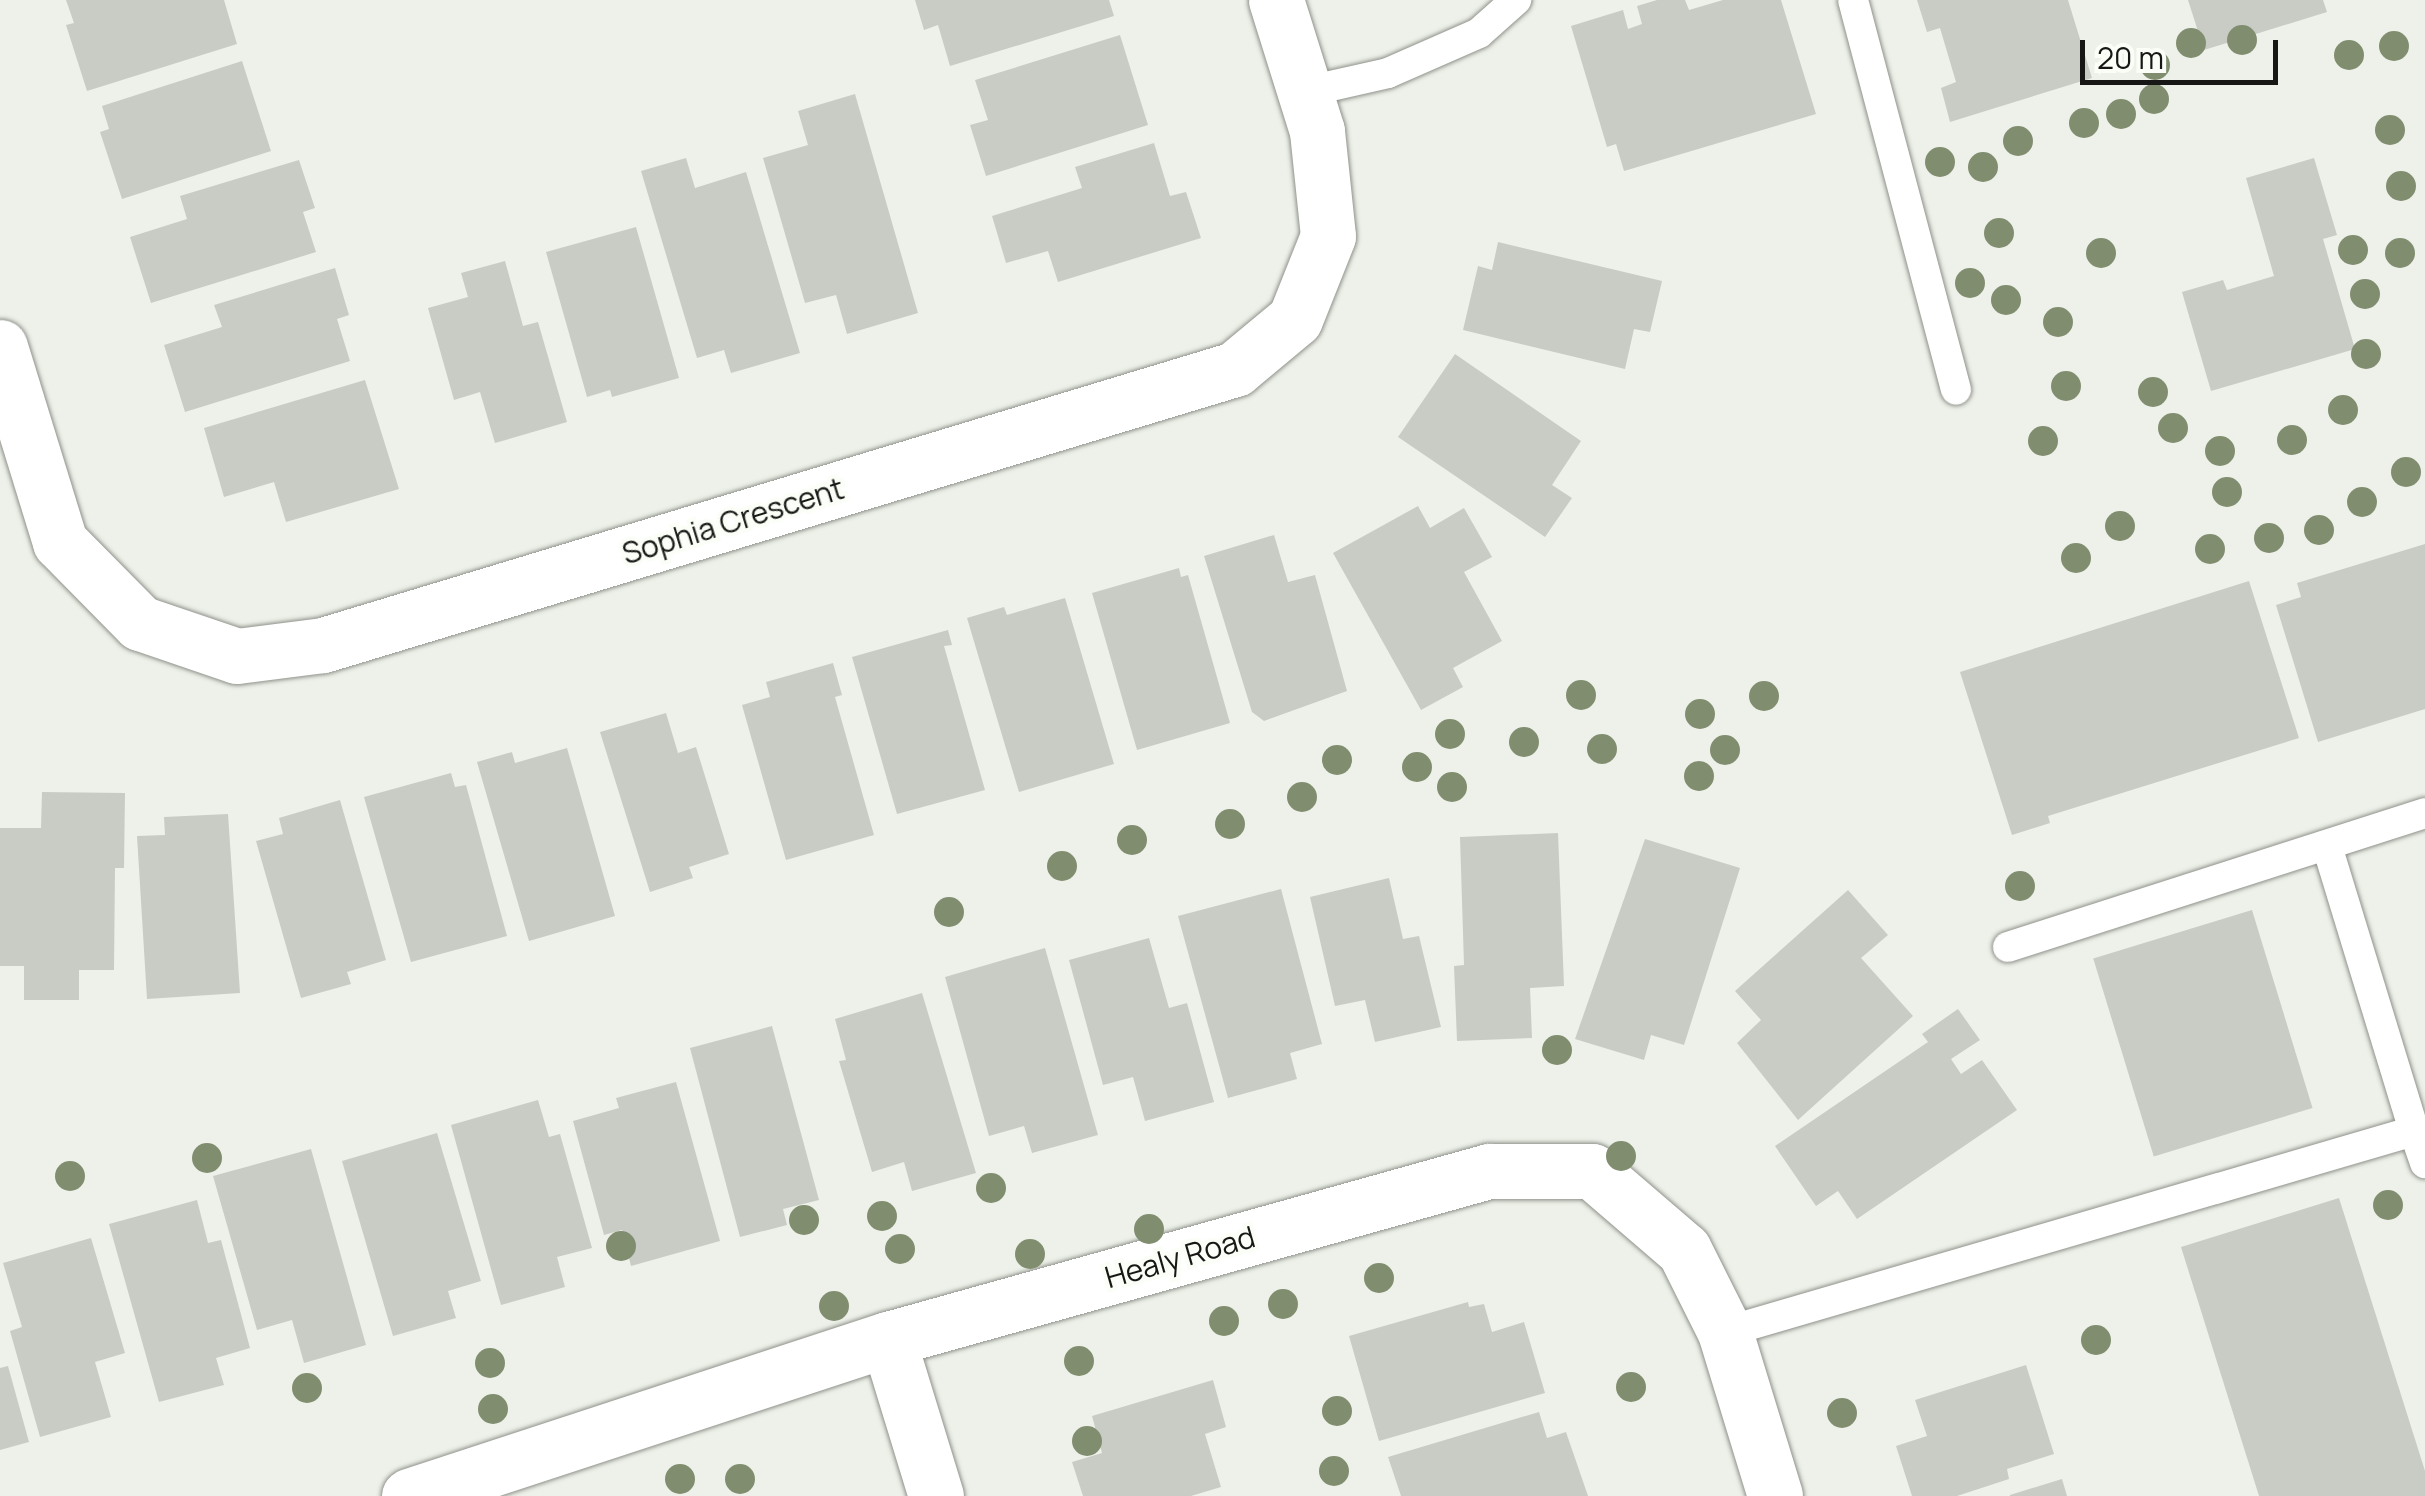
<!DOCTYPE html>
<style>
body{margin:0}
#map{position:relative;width:2425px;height:1496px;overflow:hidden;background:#edf1e9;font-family:Manrope,sans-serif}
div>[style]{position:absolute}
.building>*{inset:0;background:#c8ccc5;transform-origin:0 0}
.roads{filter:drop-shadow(0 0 2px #8f928b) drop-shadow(0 0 2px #8f928b)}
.service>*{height:30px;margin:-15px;padding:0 15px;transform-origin:15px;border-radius:15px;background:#fff}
.minor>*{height:55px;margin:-27.5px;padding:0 27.5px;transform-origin:27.5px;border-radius:27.5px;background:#fff}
.trees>*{width:30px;height:30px;margin:-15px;border-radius:50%;background:#818d6f}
span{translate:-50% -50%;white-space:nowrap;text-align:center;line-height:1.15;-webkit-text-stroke:8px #fbfef7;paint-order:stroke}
.street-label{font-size:30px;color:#171816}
.scale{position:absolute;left:2080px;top:40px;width:198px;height:45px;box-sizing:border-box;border:5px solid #171816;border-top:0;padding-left:12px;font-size:30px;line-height:35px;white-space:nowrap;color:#171816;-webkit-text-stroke:8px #fbfef7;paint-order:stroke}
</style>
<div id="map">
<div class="building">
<div style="clip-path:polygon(66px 0,224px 0,237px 44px,87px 91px,66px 25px,74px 23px)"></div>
<div style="clip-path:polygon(915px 0,1109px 0,1114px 16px,950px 66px,938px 25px,924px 30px)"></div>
<div style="clip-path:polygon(1657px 0,1685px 0,1689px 10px,1723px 0,1781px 0,1816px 114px,1624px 171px,1616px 144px,1607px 147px,1571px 26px,1623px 10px,1628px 29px,1642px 24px,1637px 6px)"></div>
<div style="clip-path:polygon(1917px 0,2068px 0,2092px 78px,1950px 122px,1941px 88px,1956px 82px,1940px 28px,1927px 32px)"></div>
<div style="clip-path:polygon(2188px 0,2323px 0,2327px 12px,2204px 50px)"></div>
<div style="clip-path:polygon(1120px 35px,1148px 125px,986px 176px,970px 125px,988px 120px,975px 80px)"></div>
<div style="clip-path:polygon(242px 61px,271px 151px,122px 199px,100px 132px,109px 129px,102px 106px)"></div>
<div style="clip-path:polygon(855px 94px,918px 313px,847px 334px,836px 295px,805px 303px,763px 158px,808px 145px,798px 111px)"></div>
<div style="clip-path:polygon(1154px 143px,1170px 196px,1186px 192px,1201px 238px,1058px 282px,1048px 251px,1006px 263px,992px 216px,1082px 188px,1075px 167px)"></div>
<div style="clip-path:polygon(686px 158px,695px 188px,746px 172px,800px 353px,731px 373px,724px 350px,697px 358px,641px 171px)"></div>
<div style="clip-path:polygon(2314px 158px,2337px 235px,2323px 239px,2355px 349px,2211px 391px,2182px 292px,2223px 280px,2227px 290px,2274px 276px,2246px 178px)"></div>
<div style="clip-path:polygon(299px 160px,315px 208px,303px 212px,316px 252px,151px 303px,130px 237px,187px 219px,180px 196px)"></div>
<div style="clip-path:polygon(636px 227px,679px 378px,612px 397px,610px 390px,587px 397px,546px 252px)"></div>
<div style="clip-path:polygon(1498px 242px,1662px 281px,1650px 332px,1634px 329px,1625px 369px,1463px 330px,1478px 266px,1492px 270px)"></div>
<div style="clip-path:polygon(505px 261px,523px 326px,538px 322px,567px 422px,495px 443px,480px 392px,454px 400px,428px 308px,468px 297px,461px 273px)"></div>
<div style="clip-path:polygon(335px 268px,349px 315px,337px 319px,350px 361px,185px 412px,164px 345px,222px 327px,214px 305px)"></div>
<div style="clip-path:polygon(1455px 354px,1581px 441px,1552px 485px,1572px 498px,1545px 537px,1398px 437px)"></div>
<div style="clip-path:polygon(365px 380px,399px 489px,286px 522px,274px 482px,224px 497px,204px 428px)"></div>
<div style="clip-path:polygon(1418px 506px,1430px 528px,1464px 508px,1492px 557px,1464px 572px,1502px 641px,1453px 668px,1463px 687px,1421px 710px,1333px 553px)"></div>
<div style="clip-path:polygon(1274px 535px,1288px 582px,1315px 575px,1347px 691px,1264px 721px,1252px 712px,1204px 556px)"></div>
<div style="clip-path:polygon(2425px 544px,2425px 709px,2318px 742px,2276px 605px,2301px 597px,2297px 583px)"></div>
<div style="clip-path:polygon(1179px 568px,1181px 577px,1188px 575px,1230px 723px,1137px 750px,1092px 593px)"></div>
<div style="clip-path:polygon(2249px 581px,2299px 738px,2048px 816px,2050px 823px,2012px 835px,1960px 672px)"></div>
<div style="clip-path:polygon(1065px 598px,1114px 764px,1019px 792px,967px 618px,1004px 607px,1007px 615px)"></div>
<div style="clip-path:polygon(948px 630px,952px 645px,944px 646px,985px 790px,897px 814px,852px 657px)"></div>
<div style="clip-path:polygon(833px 663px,842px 695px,835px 697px,874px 835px,786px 860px,742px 705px,770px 697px,766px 682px)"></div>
<div style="clip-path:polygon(666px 713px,678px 753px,696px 747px,729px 854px,689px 867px,693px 878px,650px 892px,600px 732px)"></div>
<div style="clip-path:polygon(567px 748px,615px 916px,529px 941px,477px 762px,512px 752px,515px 763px)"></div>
<div style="clip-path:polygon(451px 773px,455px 787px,466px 785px,507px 936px,411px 962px,364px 797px)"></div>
<div style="clip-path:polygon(42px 792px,125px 793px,124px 868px,115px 868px,114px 970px,79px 970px,79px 1000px,24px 1000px,24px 966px,0 966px,0 828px,41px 828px)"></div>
<div style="clip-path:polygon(340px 800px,386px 960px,347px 972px,351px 984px,301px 998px,256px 841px,283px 834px,279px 818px)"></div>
<div style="clip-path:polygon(228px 814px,240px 993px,147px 999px,137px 836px,165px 835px,164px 817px)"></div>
<div style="clip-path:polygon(1558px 833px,1564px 986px,1530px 988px,1532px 1038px,1457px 1041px,1454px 966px,1464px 965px,1460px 837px)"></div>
<div style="clip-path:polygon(1645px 839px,1740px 868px,1684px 1045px,1651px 1035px,1644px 1060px,1575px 1039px)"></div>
<div style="clip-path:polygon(1389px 878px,1403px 939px,1419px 936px,1441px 1027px,1375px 1042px,1365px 1000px,1335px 1006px,1310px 897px)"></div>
<div style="clip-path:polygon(1281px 889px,1322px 1044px,1290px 1053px,1297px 1079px,1228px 1098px,1178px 916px)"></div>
<div style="clip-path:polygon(1848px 890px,1888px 935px,1861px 958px,1913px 1016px,1798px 1120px,1737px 1043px,1761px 1020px,1735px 991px)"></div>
<div style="left:2252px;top:910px;width:207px;height:166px;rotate:73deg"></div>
<div style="clip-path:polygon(1149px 938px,1169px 1008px,1187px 1003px,1214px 1102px,1145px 1121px,1133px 1077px,1103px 1085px,1069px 960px)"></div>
<div style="clip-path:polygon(1045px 948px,1098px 1135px,1032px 1153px,1024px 1126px,989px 1136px,945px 977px)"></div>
<div style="clip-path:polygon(922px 993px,976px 1173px,912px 1191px,904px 1162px,872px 1172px,839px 1061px,846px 1060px,835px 1019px)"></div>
<div style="clip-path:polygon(1958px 1009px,1980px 1040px,1951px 1059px,1961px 1074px,1982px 1060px,2017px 1110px,1857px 1219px,1838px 1191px,1816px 1206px,1775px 1146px,1928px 1042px,1922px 1034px)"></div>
<div style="clip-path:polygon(772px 1026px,819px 1200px,783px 1209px,787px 1225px,740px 1237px,690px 1048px)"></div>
<div style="clip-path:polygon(676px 1082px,720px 1241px,631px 1266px,622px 1230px,604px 1235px,573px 1121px,619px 1108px,616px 1098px)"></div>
<div style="clip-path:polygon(538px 1100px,549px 1137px,560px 1134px,592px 1248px,557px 1257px,565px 1287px,501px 1305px,451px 1125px)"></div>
<div style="clip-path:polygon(437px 1133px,481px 1281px,448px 1291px,456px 1318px,393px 1336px,342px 1161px)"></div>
<div style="clip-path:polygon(311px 1149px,366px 1345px,304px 1363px,292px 1320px,257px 1330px,213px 1176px)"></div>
<div style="clip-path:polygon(2339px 1198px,2425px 1471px,2425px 1496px,2259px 1496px,2181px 1247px)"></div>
<div style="clip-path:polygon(197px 1200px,208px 1243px,221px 1240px,250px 1348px,216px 1358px,224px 1385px,159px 1402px,109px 1224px)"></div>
<div style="clip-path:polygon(91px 1238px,125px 1353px,95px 1362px,111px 1417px,40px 1437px,10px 1331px,22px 1327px,3px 1263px)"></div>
<div style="clip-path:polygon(1468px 1302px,1469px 1307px,1484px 1304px,1492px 1332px,1524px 1322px,1545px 1393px,1379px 1441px,1349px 1336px)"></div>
<div style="clip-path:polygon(2026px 1365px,2054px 1454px,2007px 1469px,2009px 1479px,1957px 1496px,1912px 1496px,1896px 1446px,1927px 1436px,1915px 1400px)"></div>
<div style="clip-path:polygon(8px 1366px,29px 1442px,0 1450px,0 1368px)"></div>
<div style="clip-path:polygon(1213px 1380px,1226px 1427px,1205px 1434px,1221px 1487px,1191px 1496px,1083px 1496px,1072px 1462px,1102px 1453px,1092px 1416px)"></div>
<div style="clip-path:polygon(1539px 1412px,1547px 1438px,1566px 1432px,1588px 1496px,1401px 1496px,1388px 1457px)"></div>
<div style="clip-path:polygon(2062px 1479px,2067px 1496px,2010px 1496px,2010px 1495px)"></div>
</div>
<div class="roads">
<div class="service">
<div style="left:1853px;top:0;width:403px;rotate:75.2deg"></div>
<div style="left:1304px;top:92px;width:86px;rotate:-12.7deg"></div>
<div style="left:1388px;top:73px;width:99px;rotate:-23.7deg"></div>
<div style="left:1479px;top:33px;width:50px;rotate:-41.7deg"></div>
<div style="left:2327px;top:846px;width:298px;rotate:73deg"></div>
<div style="left:2008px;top:947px;width:438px;rotate:-17.8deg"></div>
<div style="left:1725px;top:1332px;width:718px;rotate:-16.26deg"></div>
<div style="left:2414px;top:1131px;width:34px;rotate:71deg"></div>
</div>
<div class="minor">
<div style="left:0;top:347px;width:204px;rotate:72.9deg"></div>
<div style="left:60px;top:542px;width:114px;rotate:45.4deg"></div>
<div style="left:140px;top:623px;width:102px;rotate:18.8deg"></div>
<div style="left:237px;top:656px;width:87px;rotate:-7.3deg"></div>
<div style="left:323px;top:645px;width:953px;rotate:-16.84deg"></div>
<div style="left:1235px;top:369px;width:78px;rotate:-39.8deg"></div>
<div style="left:1295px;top:319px;width:89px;rotate:-68.3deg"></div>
<div style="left:1328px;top:236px;width:106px;rotate:-96deg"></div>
<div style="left:1317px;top:131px;width:137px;rotate:-107.4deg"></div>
<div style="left:888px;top:1339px;width:164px;rotate:73deg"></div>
<div style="left:409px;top:1496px;width:504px;rotate:-18.15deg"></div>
<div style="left:888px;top:1339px;width:624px;rotate:-15.62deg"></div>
<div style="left:1489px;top:1171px;width:103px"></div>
<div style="left:1592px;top:1171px;width:121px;rotate:40.7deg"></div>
<div style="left:1684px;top:1250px;width:92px;rotate:63.4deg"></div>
<div style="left:1725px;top:1332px;width:171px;rotate:73deg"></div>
</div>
</div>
<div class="trees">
<div style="left:2242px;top:40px"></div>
<div style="left:2191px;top:43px"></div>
<div style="left:2394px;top:46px"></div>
<div style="left:2349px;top:55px"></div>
<div style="left:2155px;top:65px"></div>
<div style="left:2154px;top:99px"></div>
<div style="left:2121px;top:114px"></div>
<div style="left:2084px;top:123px"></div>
<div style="left:2390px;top:130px"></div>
<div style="left:2018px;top:141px"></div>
<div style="left:1940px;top:162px"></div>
<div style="left:1983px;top:167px"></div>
<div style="left:2401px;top:186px"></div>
<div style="left:1999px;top:233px"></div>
<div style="left:2353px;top:250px"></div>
<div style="left:2101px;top:253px"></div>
<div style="left:2400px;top:253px"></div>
<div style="left:1970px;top:283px"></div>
<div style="left:2365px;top:294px"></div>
<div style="left:2006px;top:300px"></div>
<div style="left:2058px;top:322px"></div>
<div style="left:2366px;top:354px"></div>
<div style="left:2066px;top:386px"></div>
<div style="left:2153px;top:392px"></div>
<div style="left:2343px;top:410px"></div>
<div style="left:2173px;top:428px"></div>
<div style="left:2292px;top:440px"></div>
<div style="left:2043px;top:441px"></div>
<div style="left:2220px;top:451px"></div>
<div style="left:2406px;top:472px"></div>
<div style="left:2227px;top:492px"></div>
<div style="left:2362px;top:502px"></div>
<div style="left:2120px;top:526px"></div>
<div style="left:2319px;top:530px"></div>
<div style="left:2269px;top:538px"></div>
<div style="left:2210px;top:549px"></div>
<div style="left:2076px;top:558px"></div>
<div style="left:1581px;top:695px"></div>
<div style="left:1764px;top:696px"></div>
<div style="left:1700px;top:714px"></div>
<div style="left:1450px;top:734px"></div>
<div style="left:1524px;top:742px"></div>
<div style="left:1602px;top:749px"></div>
<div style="left:1725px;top:750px"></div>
<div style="left:1337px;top:760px"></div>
<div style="left:1417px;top:767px"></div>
<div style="left:1699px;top:776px"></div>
<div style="left:1452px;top:787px"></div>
<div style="left:1302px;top:797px"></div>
<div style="left:1230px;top:824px"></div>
<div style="left:1132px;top:840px"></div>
<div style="left:1062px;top:866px"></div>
<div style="left:2020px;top:886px"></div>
<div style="left:949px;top:912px"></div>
<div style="left:1557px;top:1050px"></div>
<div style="left:1621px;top:1156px"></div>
<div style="left:207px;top:1158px"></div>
<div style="left:70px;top:1176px"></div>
<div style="left:991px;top:1188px"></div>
<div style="left:2388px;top:1205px"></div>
<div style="left:882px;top:1216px"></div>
<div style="left:804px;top:1220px"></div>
<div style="left:1149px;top:1229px"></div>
<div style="left:621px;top:1246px"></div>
<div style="left:900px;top:1249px"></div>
<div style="left:1030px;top:1254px"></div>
<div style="left:1379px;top:1278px"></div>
<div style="left:1283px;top:1304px"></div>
<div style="left:834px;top:1306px"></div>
<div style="left:1224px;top:1321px"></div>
<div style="left:2096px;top:1340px"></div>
<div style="left:1079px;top:1361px"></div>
<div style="left:490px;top:1363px"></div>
<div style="left:1631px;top:1387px"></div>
<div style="left:307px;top:1388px"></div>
<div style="left:493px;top:1409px"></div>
<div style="left:1337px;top:1411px"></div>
<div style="left:1842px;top:1413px"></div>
<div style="left:1087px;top:1441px"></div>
<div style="left:1334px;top:1471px"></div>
<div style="left:680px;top:1479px"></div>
<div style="left:740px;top:1479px"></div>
</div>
<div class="street-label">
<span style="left:733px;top:521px;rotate:-17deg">Sophia Crescent</span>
<span style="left:1180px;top:1257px;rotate:-16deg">Healy Road</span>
</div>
<div class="scale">20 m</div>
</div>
